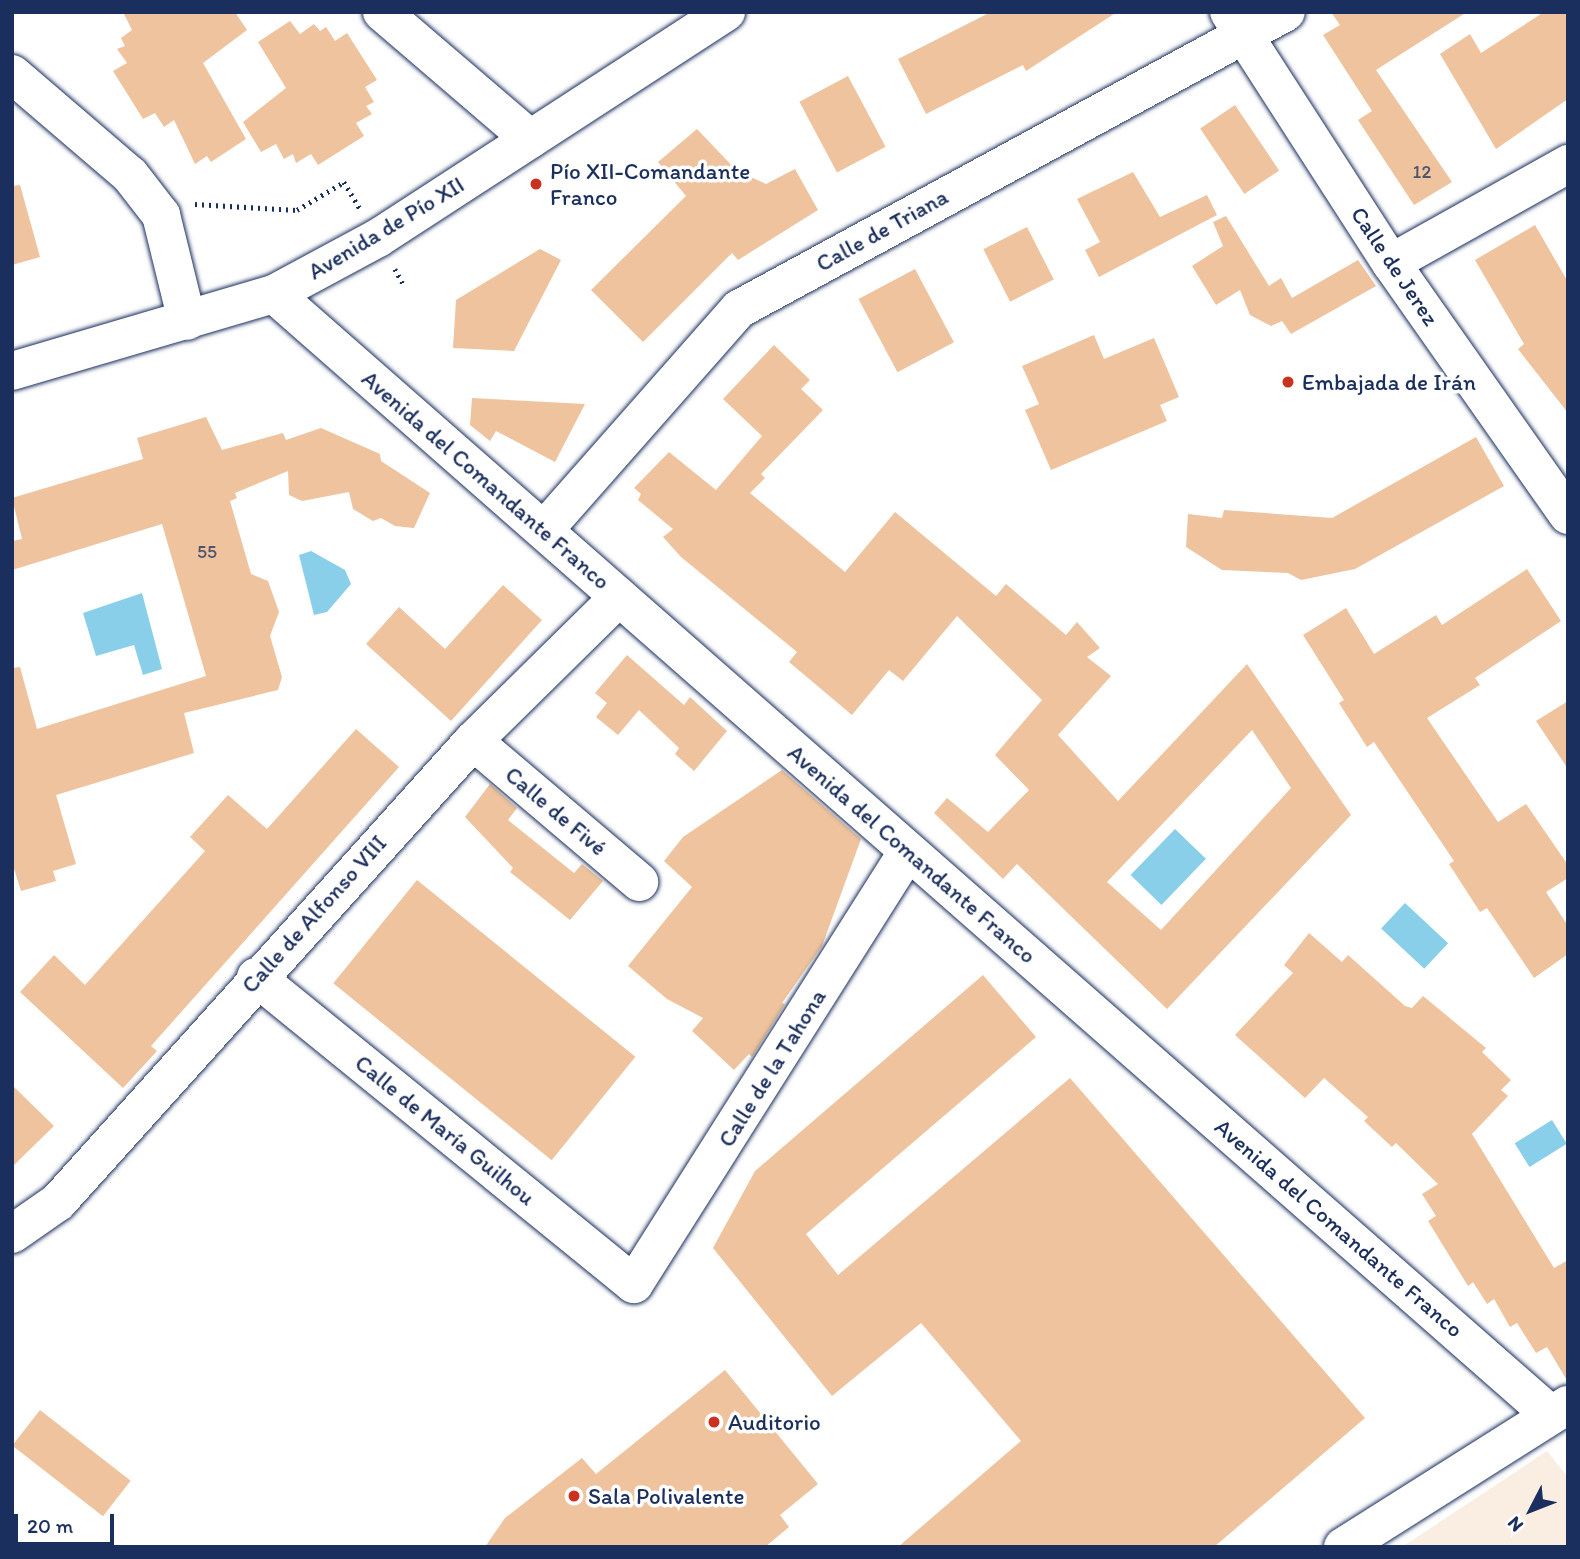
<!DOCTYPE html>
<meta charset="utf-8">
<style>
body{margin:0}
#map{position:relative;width:1580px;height:1559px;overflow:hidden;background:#fff;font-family:Itim,sans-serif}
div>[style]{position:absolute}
.built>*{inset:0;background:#faede2}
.water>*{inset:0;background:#89cfea;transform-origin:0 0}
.building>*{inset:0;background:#eec39d;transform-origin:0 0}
.path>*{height:4.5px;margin-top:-2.25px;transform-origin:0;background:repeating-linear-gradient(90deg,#1b2f5e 0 2px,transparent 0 7px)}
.roads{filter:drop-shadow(0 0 2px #1b2f5e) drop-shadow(0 0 2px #1b2f5e)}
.minor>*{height:38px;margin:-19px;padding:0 19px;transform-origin:19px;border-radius:19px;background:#fff}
.major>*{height:38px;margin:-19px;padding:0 19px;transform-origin:19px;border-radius:19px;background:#fff}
.dots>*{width:19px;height:19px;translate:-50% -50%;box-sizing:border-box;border:4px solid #fff;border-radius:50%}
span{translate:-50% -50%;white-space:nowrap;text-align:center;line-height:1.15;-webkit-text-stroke:7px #fff;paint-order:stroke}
.number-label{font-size:19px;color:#50546e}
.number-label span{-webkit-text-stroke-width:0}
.poi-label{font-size:23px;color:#1b2f5e}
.left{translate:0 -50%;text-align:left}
.street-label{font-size:23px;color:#1b2f5e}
.frame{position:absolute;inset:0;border:14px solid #1b2f5e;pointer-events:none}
.north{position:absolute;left:1496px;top:1475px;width:70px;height:70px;-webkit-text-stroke:5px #fff;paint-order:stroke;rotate:228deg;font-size:19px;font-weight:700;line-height:28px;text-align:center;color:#1b2f5e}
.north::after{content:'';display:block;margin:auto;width:24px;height:32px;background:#1b2f5e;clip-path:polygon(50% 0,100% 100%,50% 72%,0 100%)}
.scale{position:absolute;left:14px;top:1514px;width:100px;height:32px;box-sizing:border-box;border:4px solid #1b2f5e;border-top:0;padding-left:9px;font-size:21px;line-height:24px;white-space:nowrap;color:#1b2f5e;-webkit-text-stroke:5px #fff;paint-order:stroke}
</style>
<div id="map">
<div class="built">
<div style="clip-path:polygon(1547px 1451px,1568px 1477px,1568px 1547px,1402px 1547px)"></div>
</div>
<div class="water">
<div style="clip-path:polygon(311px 551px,345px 570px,351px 584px,327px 612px,314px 615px,299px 555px)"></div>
<div style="clip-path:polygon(142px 593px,162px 669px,143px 675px,134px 645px,96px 656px,83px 613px)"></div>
<div style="left:1175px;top:829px;width:43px;height:64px;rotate:44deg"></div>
<div style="left:1405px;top:903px;width:59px;height:35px;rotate:43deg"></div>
<div style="left:1552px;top:1120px;width:28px;height:44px;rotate:58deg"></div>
</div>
<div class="building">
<div style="clip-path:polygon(123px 12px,235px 12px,247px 30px,203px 63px,246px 139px,211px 162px,207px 156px,195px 164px,174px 120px,164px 127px,155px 113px,143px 119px,113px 71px,127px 63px,117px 49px,125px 46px,121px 38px,132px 30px)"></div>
<div style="clip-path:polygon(991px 12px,1117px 12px,1026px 71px,1023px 65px,926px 114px,898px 59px)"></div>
<div style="clip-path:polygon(1331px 12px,1467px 12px,1376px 70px,1452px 182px,1414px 205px,1358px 120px,1372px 111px,1323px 35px,1340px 25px)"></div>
<div style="clip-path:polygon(1544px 12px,1568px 12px,1568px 99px,1496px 149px,1440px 54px,1470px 34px,1481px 53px)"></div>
<div style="clip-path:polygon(290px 21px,300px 34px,314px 24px,320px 31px,326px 27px,335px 41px,347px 33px,377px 80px,365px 87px,374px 102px,366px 106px,372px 114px,356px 123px,364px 136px,318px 165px,311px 154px,296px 163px,293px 154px,284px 159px,276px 144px,261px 152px,243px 122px,286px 88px,258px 42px)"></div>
<div style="left:848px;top:76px;width:80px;height:55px;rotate:62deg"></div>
<div style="left:1235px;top:105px;width:79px;height:42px;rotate:56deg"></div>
<div style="clip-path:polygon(697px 129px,737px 171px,766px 184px,795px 169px,818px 210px,738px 260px,732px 253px,643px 342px,591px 290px,686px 196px,658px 162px)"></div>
<div style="clip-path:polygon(1133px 172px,1160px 217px,1207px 195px,1217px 215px,1099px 277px,1085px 250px,1100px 242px,1077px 199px)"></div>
<div style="clip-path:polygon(20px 185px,40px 257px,12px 265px,12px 186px)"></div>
<div style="clip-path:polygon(1226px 216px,1269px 286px,1281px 278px,1292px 298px,1358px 260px,1376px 286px,1291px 334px,1282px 321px,1271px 326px,1250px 315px,1240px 290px,1216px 305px,1192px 266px,1223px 246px,1213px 222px)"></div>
<div style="clip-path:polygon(1535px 225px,1568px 282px,1568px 413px,1518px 349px,1524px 344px,1475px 260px)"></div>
<div style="left:1027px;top:227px;width:59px;height:49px;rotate:63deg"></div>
<div style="clip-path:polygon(540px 249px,561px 260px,514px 351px,453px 348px,456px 300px)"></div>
<div style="left:915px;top:269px;width:83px;height:64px;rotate:62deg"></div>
<div style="clip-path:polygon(1094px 335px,1104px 359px,1154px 338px,1179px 397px,1160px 405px,1167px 421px,1051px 470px,1025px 410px,1039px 404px,1022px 366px)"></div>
<div style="clip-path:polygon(evenodd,774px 345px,810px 380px,801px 389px,823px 410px,761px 474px,765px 478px,750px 493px,845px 572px,895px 512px,996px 596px,1006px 584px,1066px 635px,1077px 622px,1100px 648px,1087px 657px,1111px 676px,1058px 735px,1118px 801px,1247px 664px,1351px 815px,1167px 1009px,1017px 864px,1003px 879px,934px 813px,947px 798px,988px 832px,1029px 790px,995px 755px,1042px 700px,957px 616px,903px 681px,889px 670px,852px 715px,789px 662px,797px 652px,681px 557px,663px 537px,673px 529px,638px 500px,641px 494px,634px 488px,669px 452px,716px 490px,762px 436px,723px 399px,774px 345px,1252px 730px,1291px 788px,1161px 930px,1107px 882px,1252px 730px)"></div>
<div style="clip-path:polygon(472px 398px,585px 404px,555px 462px,496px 431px,490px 441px,470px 425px)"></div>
<div style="clip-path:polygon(206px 417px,222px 450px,283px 433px,286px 440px,321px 428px,380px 454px,381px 461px,430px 493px,414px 528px,395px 526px,381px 518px,373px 521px,353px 509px,349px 492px,302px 501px,289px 495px,288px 471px,235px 493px,237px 498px,230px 501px,251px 574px,268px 581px,279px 612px,270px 636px,282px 677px,278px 690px,184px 713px,194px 753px,56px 795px,76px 864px,53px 871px,56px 881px,21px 891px,12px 862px,12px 668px,20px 667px,37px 729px,206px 676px,162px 524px,12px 570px,12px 541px,22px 539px,12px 498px,143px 459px,137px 438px)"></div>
<div style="clip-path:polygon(1476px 437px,1504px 486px,1355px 569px,1301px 580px,1288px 573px,1222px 570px,1186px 547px,1188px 514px,1222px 518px,1224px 510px,1332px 518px)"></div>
<div style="clip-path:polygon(1527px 569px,1561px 621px,1475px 678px,1480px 685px,1427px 718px,1498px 822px,1526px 804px,1568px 865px,1568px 878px,1546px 892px,1568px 926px,1568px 954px,1534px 978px,1487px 908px,1480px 912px,1449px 864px,1454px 861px,1374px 742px,1367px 747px,1339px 703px,1344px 700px,1303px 635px,1346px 608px,1374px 654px,1436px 615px,1442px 625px)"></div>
<div style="clip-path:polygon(503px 585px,542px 620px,451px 721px,366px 644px,399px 607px,445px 649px)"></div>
<div style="clip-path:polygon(627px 655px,684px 705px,690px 697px,727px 731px,694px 771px,675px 754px,679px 748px,639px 710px,618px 735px,596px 717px,607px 703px,595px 693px)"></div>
<div style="clip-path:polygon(1568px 701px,1568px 769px,1536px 721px)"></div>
<div style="clip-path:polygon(356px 729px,399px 767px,151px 1046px,157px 1051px,123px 1088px,20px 992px,54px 955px,85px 985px,205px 851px,190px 837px,228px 795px,267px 829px)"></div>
<div style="clip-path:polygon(782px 770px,861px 839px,822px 946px,782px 1003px,785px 1004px,752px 1057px,749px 1054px,734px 1070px,692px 1031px,703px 1018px,667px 999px,628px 966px,692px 887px,664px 861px,683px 837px)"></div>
<div style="clip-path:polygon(490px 784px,517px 808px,508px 820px,574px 873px,582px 864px,603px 881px,570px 920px,510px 872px,513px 868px,465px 817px)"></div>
<div style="left:417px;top:880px;width:281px;height:133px;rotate:39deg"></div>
<div style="clip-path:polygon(1309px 933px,1342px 962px,1348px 955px,1405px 1006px,1412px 1008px,1423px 996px,1486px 1048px,1482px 1052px,1511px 1080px,1501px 1090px,1508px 1096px,1472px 1134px,1554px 1268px,1568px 1260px,1568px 1382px,1547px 1347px,1536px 1353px,1517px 1323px,1510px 1327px,1494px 1299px,1487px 1304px,1473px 1282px,1468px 1286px,1428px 1221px,1436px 1216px,1422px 1194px,1438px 1184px,1396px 1143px,1392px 1147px,1364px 1121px,1368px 1117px,1324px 1078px,1305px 1098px,1235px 1035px,1293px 973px,1284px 965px)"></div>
<div style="clip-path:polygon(983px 975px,1036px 1037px,806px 1234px,838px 1275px,1070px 1078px,1365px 1418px,1214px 1547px,898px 1547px,1021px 1441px,921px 1323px,832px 1396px,713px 1248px,755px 1171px)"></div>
<div style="clip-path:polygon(12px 1085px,54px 1126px,12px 1167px)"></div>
<div style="clip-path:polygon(725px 1370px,818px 1484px,780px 1515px,789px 1527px,765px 1547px,485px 1547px,505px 1518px,582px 1458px,596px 1474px)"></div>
<div style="left:40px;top:1410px;width:115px;height:45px;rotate:38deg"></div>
</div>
<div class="path">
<div style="left:195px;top:204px;width:102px;rotate:3.4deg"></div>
<div style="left:297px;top:210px;width:55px;rotate:-30.8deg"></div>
<div style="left:344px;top:182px;width:33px;rotate:59deg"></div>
<div style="left:395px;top:269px;width:18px;rotate:61deg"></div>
</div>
<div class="roads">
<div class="minor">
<div style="left:382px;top:12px;width:195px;rotate:40.6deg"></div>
<div style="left:1229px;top:12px;width:299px;rotate:57.2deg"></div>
<div style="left:1391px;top:263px;width:308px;rotate:54.9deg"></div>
<div style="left:12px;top:74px;width:155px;rotate:40.6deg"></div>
<div style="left:130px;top:175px;width:51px;rotate:52.2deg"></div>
<div style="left:161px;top:215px;width:109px;rotate:76.2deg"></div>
<div style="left:1391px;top:263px;width:203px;rotate:-29.2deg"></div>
<div style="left:274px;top:294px;width:1699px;rotate:41.28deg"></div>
<div style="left:544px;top:530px;width:295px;rotate:-48.6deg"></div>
<div style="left:739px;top:309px;width:622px;rotate:-28.5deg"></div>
<div style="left:473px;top:741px;width:218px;rotate:40.3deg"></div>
<div style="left:256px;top:977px;width:487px;rotate:39.1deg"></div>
<div style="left:634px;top:1284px;width:512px;rotate:-57.67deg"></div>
<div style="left:12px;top:1234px;width:56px;rotate:-34.8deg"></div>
<div style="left:58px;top:1202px;width:620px;rotate:-48.01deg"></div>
<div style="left:473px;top:741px;width:205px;rotate:-44.6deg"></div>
<div style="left:1343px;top:1547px;width:266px;rotate:-32.3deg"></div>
</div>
<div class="major">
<div style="left:12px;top:371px;width:273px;rotate:-16.4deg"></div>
<div style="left:274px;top:294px;width:118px;rotate:-28.3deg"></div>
<div style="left:378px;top:238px;width:415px;rotate:-33deg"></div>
</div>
</div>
<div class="dots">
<div style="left:536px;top:184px;background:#c8321e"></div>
<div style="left:1288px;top:382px;background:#c8321e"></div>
<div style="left:714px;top:1422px;background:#c8321e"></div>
<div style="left:574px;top:1496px;background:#c8321e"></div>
</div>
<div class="number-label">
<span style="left:1422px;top:172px">12</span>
<span style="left:207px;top:552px">55</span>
</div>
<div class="poi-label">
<span class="left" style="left:550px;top:184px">Pío XII-Comandante<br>Franco</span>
<span class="left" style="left:1302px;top:382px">Embajada de Irán</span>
<span class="left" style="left:728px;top:1422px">Auditorio</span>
<span class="left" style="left:588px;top:1496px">Sala Polivalente</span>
</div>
<div class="street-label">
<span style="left:386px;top:228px;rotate:-31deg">Avenida de Pío XII</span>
<span style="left:882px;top:230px;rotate:-29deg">Calle de Triana</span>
<span style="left:1395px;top:266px;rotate:56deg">Calle de Jerez</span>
<span style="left:486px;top:480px;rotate:41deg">Avenida del Comandante Franco</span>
<span style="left:556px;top:811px;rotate:40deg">Calle de Fivé</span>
<span style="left:912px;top:854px;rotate:41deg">Avenida del Comandante Franco</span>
<span style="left:314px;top:914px;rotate:-48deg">Calle de Alfonso VIII</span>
<span style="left:772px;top:1068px;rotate:-58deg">Calle de la Tahona</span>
<span style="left:445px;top:1130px;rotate:39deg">Calle de María Guilhou</span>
<span style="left:1339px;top:1228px;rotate:41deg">Avenida del Comandante Franco</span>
</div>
<div class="frame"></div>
<div class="north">N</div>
<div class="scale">20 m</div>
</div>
